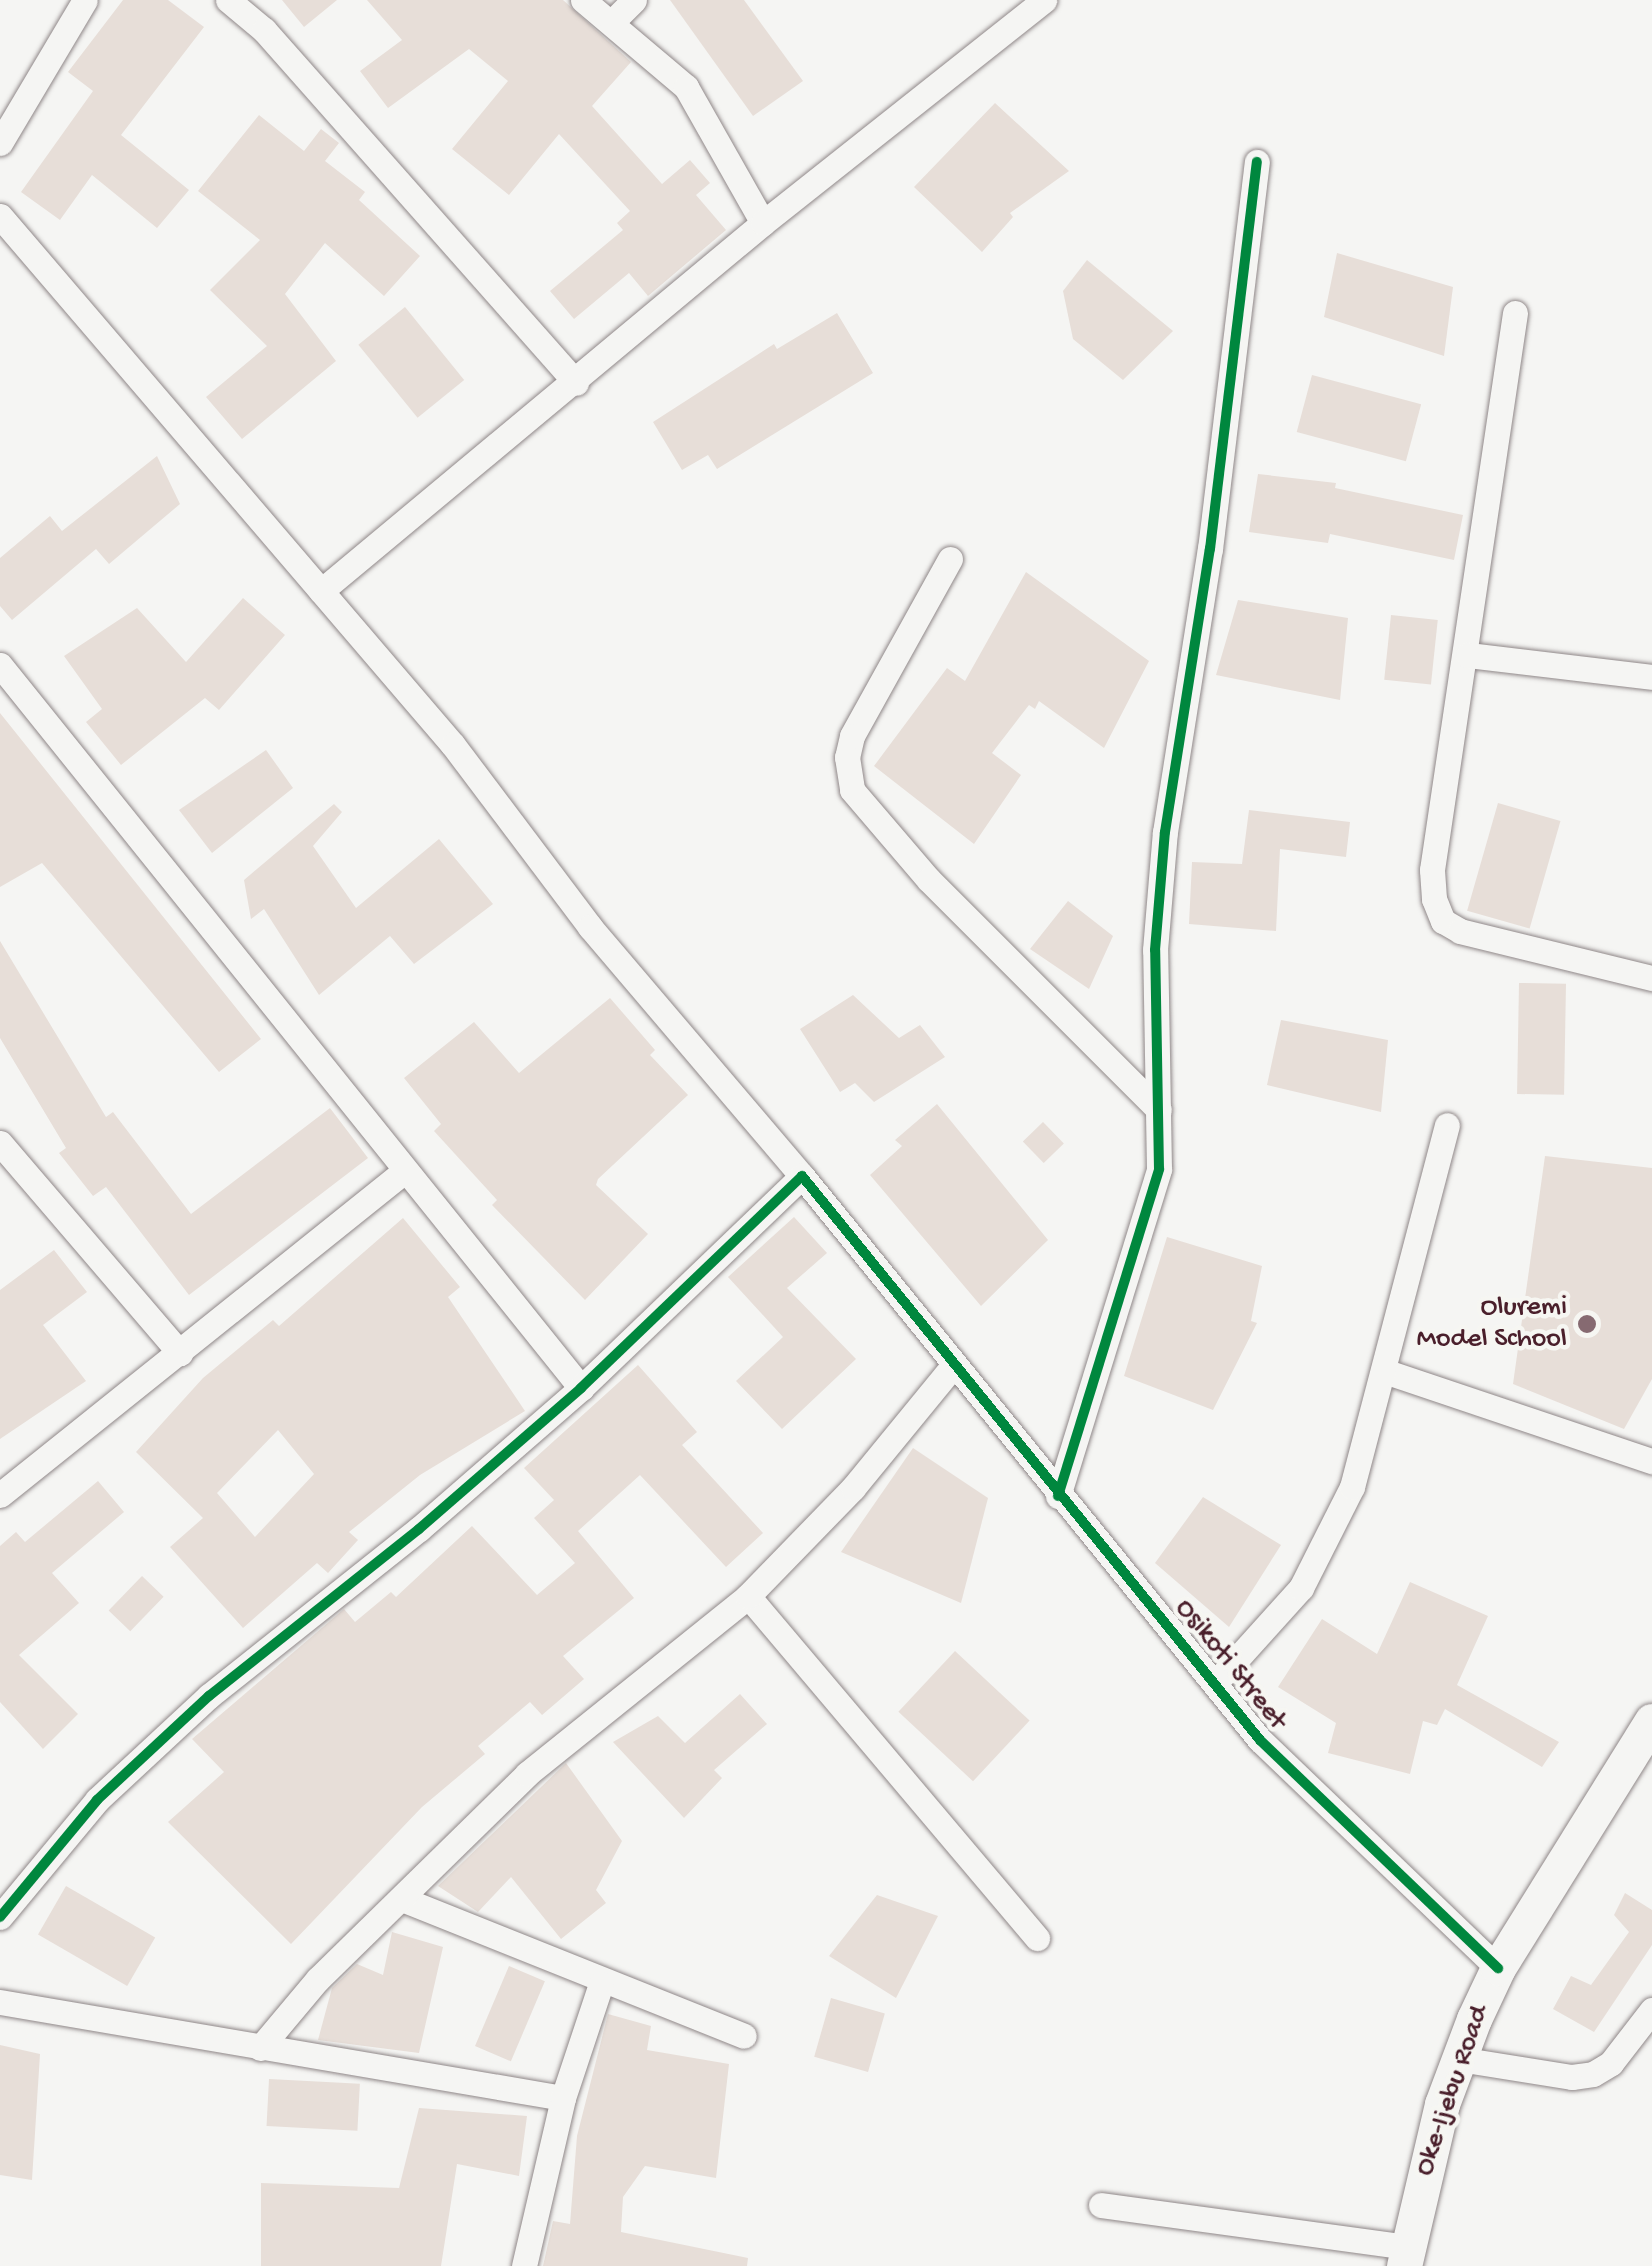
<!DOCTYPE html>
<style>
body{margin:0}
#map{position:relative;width:1652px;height:2266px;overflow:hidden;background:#f5f5f3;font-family:"Gochi Hand",sans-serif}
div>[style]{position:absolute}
.building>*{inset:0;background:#e7ded8;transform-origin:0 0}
.roads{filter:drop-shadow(0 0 2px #8f8788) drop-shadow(0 0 2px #8f8788)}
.street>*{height:25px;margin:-12.5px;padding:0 12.5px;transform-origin:12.5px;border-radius:12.5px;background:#f5f5f3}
.secondary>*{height:35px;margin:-17.5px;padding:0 17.5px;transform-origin:17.5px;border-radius:17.5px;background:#f5f5f3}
.cycleway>*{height:10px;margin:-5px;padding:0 5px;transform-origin:5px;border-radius:5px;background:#00873e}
.dots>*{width:28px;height:28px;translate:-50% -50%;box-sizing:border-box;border:5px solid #f6f6f2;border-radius:50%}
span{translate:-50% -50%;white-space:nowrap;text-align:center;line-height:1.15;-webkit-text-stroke:9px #f6f6f2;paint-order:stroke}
.poi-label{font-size:28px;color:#4a1f2b}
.right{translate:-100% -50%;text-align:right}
.street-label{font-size:28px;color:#4a1f2b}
</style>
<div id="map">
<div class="building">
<div style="clip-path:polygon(123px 0,168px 0,204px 27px,121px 135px,189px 190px,157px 228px,92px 175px,60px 220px,21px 192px,93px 91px,68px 72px)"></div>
<div style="clip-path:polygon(282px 0,337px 0,304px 27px)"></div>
<div style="clip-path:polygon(367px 0,563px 0,631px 62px,592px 106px,662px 184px,690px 160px,710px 183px,696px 195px,726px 230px,648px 296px,629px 273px,574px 319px,550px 291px,623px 230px,617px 223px,630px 211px,559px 134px,509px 195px,452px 149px,508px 81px,469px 49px,388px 108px,360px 71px,402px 40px)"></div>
<div style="clip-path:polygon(670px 0,744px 0,803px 81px,753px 116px)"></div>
<div style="clip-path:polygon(995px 103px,1069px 171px,1010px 213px,1013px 217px,982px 252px,914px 187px)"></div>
<div style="clip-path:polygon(259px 115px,304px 151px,321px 129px,339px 143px,325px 161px,365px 192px,359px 200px,420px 256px,384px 296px,325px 243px,285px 294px,336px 361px,242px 439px,206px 397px,267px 346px,210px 290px,260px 240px,198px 191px)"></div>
<div style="clip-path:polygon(1337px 253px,1453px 287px,1444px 356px,1324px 317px)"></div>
<div style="clip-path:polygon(1087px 260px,1173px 331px,1123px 380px,1073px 339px,1063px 291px)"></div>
<div style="left:405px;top:307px;width:94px;height:60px;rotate:51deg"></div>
<div style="clip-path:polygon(837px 313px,873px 373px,717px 469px,708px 455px,682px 470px,653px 422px,774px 344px,777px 349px)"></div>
<div style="left:1312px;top:375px;width:113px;height:59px;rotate:15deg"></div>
<div style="clip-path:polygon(157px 456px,180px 504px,109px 564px,96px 549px,12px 620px,0 606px,0 558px,50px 516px,62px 531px)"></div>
<div style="clip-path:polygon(1258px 474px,1336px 483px,1335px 488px,1463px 515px,1454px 560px,1330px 534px,1328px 543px,1249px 532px)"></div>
<div style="clip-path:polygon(1026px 572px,1149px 661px,1104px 748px,1039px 701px,1035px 709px,1029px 705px,992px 753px,1021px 775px,974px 844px,874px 766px,947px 668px,965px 681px)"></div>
<div style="clip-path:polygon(243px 598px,285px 635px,219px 710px,205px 698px,121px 765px,86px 722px,102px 709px,64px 656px,137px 608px,186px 662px)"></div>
<div style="clip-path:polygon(1238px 600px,1348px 618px,1340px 700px,1216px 675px)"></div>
<div style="left:1391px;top:615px;width:47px;height:65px;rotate:6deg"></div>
<div style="clip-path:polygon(0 713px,261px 1039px,219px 1072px,42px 863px,0 887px)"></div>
<div style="clip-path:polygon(266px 750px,293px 788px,212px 853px,179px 810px)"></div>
<div style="left:1498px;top:803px;width:65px;height:112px;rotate:16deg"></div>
<div style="clip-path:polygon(334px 804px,342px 812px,313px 846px,356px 908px,439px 839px,493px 904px,414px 964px,390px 936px,319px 995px,264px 909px,251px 919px,244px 880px)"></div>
<div style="clip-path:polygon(1249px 810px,1350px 822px,1346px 857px,1280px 849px,1276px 931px,1189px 924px,1192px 862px,1242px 864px)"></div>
<div style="clip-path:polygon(1068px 901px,1113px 936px,1089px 989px,1030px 949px)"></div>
<div style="clip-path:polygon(0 941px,106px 1117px,113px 1112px,191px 1214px,330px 1108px,368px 1158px,189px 1295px,106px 1187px,93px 1196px,59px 1153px,66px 1148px,0 1038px)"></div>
<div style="left:1519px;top:983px;width:47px;height:111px;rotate:1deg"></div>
<div style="clip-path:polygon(853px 995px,899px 1038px,920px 1025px,945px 1057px,874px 1102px,855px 1083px,840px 1092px,800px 1029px)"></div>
<div style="clip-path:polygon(610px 998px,655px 1050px,650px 1055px,688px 1095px,598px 1179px,596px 1185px,648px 1234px,585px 1300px,492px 1205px,497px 1200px,434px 1131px,441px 1124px,404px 1078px,474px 1022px,519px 1073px)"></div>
<div style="clip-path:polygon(1281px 1020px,1388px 1040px,1381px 1112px,1267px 1085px)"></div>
<div style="clip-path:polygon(937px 1104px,1048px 1240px,981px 1306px,870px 1175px,902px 1146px,895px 1140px)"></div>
<div style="left:1043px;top:1122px;width:30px;height:28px;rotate:46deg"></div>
<div style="clip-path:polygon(1545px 1156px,1652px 1168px,1652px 1379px,1624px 1429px,1513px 1384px)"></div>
<div style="clip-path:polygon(794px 1217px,827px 1253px,787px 1288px,856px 1359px,782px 1429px,736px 1381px,783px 1337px,728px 1277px)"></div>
<div style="clip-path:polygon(evenodd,403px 1218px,460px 1287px,448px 1297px,525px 1411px,420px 1475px,349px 1532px,358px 1540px,328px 1573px,317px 1563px,243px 1628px,170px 1547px,203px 1518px,136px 1452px,203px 1378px,273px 1320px,279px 1326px,403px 1218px,278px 1430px,314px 1474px,255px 1537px,217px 1493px,278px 1430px)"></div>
<div style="clip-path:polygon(1167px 1237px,1262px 1266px,1251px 1321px,1257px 1323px,1213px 1410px,1124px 1376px)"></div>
<div style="clip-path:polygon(54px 1250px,87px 1292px,43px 1325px,86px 1381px,0 1439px,0 1290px)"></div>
<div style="clip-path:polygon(638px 1365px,697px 1432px,682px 1445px,763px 1533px,726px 1567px,640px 1475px,578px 1531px,634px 1598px,563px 1656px,584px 1679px,542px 1715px,530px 1702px,478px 1746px,485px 1754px,422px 1807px,291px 1944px,168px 1822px,224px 1772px,192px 1739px,344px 1609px,355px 1622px,391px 1592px,396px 1597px,472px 1526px,537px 1595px,575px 1563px,534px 1518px,554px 1500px,524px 1468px)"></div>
<div style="clip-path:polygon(913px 1448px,988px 1498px,961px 1603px,841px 1552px)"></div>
<div style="clip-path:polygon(98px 1481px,124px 1512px,52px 1573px,79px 1603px,19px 1655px,78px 1714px,43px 1749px,0 1702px,0 1546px,16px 1532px,25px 1542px)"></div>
<div style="clip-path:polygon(1203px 1497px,1281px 1545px,1229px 1627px,1155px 1563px)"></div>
<div style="left:142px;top:1576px;width:30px;height:48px;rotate:44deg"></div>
<div style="clip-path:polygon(1410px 1582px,1488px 1616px,1457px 1685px,1559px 1742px,1542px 1767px,1445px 1709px,1437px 1725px,1423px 1721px,1410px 1774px,1328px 1753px,1336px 1723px,1278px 1687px,1322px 1619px,1377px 1654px)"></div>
<div style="left:955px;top:1651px;width:102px;height:83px;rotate:43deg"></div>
<div style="clip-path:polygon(740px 1694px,767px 1724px,714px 1770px,722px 1778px,684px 1818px,613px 1742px,658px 1716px,685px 1743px)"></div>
<div style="clip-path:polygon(566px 1763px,622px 1841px,596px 1890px,606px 1903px,561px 1939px,511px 1877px,478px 1912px,438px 1886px)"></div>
<div style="left:66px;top:1886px;width:103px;height:56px;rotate:30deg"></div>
<div style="clip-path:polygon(1625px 1893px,1652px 1910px,1652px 1945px,1594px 2032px,1553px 2009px,1571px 1976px,1591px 1985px,1629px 1932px,1614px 1915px)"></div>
<div style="clip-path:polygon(877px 1895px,938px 1916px,896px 1998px,829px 1956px)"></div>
<div style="clip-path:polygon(392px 1932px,443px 1947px,419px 2053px,318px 2040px,332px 1988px,357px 1964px,383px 1975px)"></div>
<div style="left:509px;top:1966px;width:39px;height:87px;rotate:23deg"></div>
<div style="left:831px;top:1998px;width:56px;height:61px;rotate:16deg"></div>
<div style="clip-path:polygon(608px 2014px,651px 2026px,647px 2050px,729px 2064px,716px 2178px,645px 2166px,623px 2197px,621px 2232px,748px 2258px,747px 2266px,543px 2266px,553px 2221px,570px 2224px,577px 2136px)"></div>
<div style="clip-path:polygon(0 2045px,40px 2054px,32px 2180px,0 2175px)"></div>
<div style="left:269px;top:2079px;width:91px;height:47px;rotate:3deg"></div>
<div style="clip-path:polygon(419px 2108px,527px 2116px,519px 2176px,457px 2164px,441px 2266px,261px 2266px,261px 2183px,399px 2188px)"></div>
</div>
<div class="roads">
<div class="street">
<div style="left:228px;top:0;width:47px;rotate:39.8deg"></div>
<div style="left:264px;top:30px;width:471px;rotate:48.5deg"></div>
<div style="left:583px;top:0;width:135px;rotate:40.2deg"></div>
<div style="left:686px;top:87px;width:156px;rotate:60.5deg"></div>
<div style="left:612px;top:22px;width:31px;rotate:-45deg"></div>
<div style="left:0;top:143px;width:166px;rotate:-59.3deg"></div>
<div style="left:0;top:216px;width:696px;rotate:49.43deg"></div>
<div style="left:453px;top:745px;width:228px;rotate:53deg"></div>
<div style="left:590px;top:927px;width:327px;rotate:49.6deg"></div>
<div style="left:1515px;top:313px;width:563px;rotate:98.48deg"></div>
<div style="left:1432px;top:870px;width:29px;rotate:86deg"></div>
<div style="left:1434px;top:899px;width:24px;rotate:68deg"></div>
<div style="left:1443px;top:921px;width:20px;rotate:30deg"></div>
<div style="left:1460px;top:931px;width:198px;rotate:13.8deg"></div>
<div style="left:950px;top:559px;width:202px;rotate:119deg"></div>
<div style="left:852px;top:736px;width:22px;rotate:103deg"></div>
<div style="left:847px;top:757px;width:33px;rotate:81deg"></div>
<div style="left:852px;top:790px;width:118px;rotate:49.5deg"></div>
<div style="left:929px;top:880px;width:325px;rotate:45deg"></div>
<div style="left:321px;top:591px;width:575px;rotate:-39.78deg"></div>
<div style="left:763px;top:223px;width:359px;rotate:-38.4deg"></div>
<div style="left:1468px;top:655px;width:185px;rotate:6.8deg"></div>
<div style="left:0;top:665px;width:928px;rotate:51.21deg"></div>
<div style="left:0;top:1143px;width:277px;rotate:49.4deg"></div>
<div style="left:1387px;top:1372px;width:280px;rotate:18.6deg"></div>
<div style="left:0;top:1495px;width:515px;rotate:-38.69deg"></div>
<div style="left:1058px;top:1496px;width:342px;rotate:-72.8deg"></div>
<div style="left:1159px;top:1169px;width:219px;rotate:-91deg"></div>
<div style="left:1155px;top:950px;width:118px;rotate:-85.2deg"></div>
<div style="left:1165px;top:832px;width:287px;rotate:-81deg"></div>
<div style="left:1210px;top:549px;width:390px;rotate:-83.1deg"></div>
<div style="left:748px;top:1596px;width:448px;rotate:49.8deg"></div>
<div style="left:1216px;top:1682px;width:127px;rotate:-47.9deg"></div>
<div style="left:1301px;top:1588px;width:113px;rotate:-63.2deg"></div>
<div style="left:1352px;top:1487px;width:374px;rotate:-75.3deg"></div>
<div style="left:402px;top:1899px;width:368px;rotate:21.8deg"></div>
<div style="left:0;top:1917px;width:152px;rotate:-50.3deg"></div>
<div style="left:97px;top:1800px;width:153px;rotate:-42.9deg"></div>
<div style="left:209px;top:1696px;width:268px;rotate:-38.5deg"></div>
<div style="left:419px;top:1529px;width:215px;rotate:-41deg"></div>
<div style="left:581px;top:1388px;width:306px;rotate:-43.8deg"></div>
<div style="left:802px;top:1176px;width:727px;rotate:50.92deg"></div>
<div style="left:1260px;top:1740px;width:330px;rotate:43.8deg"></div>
<div style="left:0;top:2002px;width:571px;rotate:9.68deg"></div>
<div style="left:260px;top:2048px;width:90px;rotate:-50deg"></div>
<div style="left:318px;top:1979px;width:293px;rotate:-44.4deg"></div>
<div style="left:527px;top:1774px;width:284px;rotate:-38.8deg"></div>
<div style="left:748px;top:1596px;width:151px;rotate:-45.8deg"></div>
<div style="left:853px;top:1488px;width:156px;rotate:-50.7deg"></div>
<div style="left:1459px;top:2059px;width:114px;rotate:9.1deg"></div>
<div style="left:1572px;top:2077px;width:21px;rotate:-8deg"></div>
<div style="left:1593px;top:2074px;width:21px;rotate:-31deg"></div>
<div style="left:1611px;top:2063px;width:67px;rotate:-52.3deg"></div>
<div style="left:1101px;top:2205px;width:309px;rotate:7.8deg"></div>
<div style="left:524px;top:2266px;width:172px;rotate:-76.9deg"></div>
<div style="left:563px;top:2098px;width:120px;rotate:-71.6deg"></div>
</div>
<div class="secondary">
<div style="left:1404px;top:2266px;width:166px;rotate:-76.8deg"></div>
<div style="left:1442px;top:2104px;width:91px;rotate:-69.4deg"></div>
<div style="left:1474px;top:2019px;width:56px;rotate:-64.8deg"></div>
<div style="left:1498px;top:1968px;width:291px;rotate:-58.1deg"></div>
</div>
</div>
<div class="cycleway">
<div style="left:1058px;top:1496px;width:342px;rotate:-72.8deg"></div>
<div style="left:1159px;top:1169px;width:219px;rotate:-91deg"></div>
<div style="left:1155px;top:950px;width:118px;rotate:-85.2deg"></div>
<div style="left:1165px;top:832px;width:287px;rotate:-81deg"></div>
<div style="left:1210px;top:549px;width:390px;rotate:-83.1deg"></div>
<div style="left:0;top:1917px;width:152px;rotate:-50.3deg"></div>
<div style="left:97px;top:1800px;width:153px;rotate:-42.9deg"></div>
<div style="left:209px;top:1696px;width:268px;rotate:-38.5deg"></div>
<div style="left:419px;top:1529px;width:215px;rotate:-41deg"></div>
<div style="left:581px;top:1388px;width:306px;rotate:-43.8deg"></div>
<div style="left:802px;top:1176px;width:727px;rotate:50.92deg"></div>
<div style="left:1260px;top:1740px;width:330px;rotate:43.8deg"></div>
</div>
<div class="dots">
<div style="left:1587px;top:1324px;background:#866a71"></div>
</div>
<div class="poi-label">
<span class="right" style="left:1567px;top:1324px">Oluremi<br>Model School</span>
</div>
<div class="street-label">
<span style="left:1230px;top:1665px;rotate:51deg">Osikoti Street</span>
<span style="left:1453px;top:2091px;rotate:-71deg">Oke-Ijebu Road</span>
</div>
</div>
